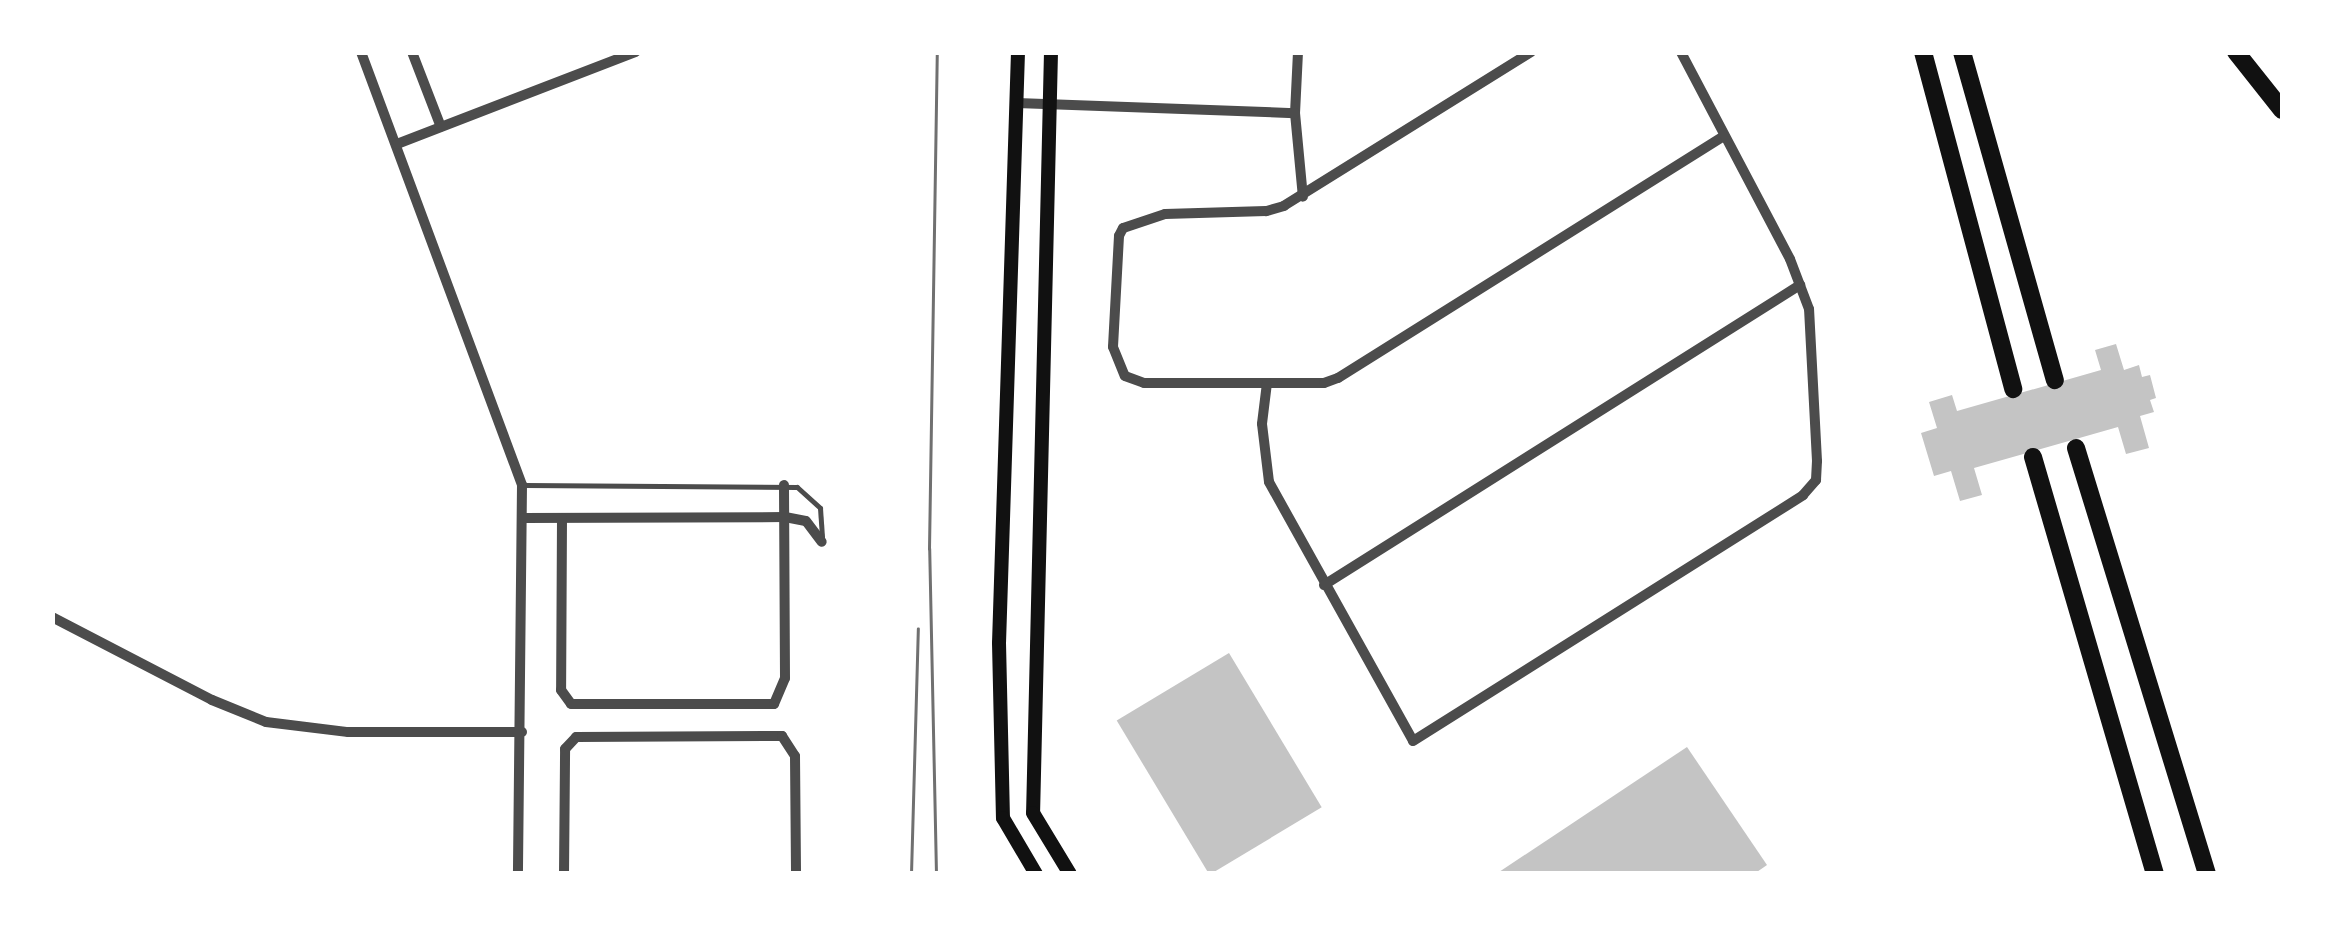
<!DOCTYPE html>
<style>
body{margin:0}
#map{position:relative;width:2335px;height:926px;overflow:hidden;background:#fff;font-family:"DM Sans",sans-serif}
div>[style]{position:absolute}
.building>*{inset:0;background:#c4c4c4;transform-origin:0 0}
.service>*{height:5px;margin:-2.5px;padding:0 2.5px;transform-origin:2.5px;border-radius:2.5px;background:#4c4c4c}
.minor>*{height:10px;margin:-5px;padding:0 5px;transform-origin:5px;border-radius:5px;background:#4c4c4c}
.secondary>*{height:14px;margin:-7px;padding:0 7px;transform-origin:7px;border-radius:7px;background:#111}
.motorway>*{height:18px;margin:-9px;padding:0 9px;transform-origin:9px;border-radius:9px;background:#111}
.tram>*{height:2.5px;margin:-1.25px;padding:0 1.25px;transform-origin:1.25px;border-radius:1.25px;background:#707070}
span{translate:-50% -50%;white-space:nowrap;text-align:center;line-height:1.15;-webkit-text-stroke:10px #fff;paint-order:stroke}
.frame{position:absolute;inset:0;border:55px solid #fff;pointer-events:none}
</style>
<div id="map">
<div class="building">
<div style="clip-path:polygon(2116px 344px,2124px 370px,2139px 365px,2142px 377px,2150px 375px,2156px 398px,2150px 400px,2154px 412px,2140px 416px,2149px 448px,2126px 454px,2118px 427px,1974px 468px,1982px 495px,1960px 501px,1951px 471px,1934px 476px,1921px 433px,1937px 428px,1929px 402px,1952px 395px,1957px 411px,2101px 370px,2095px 350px)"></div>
<div style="left:1229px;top:653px;width:180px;height:131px;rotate:59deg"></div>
<div style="clip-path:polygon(1687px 747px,1767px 865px,1754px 874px,1496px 874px)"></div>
</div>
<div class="service">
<div style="left:525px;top:485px;width:272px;rotate:0.4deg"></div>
<div style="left:797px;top:487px;width:31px;rotate:42deg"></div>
<div style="left:820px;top:508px;width:29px;rotate:86deg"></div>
</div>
<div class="minor">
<div style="left:361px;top:52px;width:462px;rotate:69.6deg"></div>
<div style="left:522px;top:485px;width:389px;rotate:90.6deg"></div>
<div style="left:412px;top:52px;width:80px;rotate:68.9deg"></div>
<div style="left:1298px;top:52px;width:61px;rotate:92.8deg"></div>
<div style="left:1295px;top:113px;width:84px;rotate:84.6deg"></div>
<div style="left:1531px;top:52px;width:291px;rotate:148.1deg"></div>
<div style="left:1284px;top:206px;width:19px;rotate:164deg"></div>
<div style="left:1266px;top:211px;width:101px;rotate:178.3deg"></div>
<div style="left:1165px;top:214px;width:44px;rotate:161.6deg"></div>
<div style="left:1123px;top:228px;width:9px;rotate:117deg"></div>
<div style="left:1119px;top:236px;width:111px;rotate:93.1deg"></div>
<div style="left:1113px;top:347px;width:31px;rotate:68deg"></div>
<div style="left:1125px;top:376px;width:20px;rotate:20deg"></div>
<div style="left:1144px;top:383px;width:180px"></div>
<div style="left:1324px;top:383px;width:15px;rotate:-20deg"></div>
<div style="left:1338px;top:378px;width:456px;rotate:-32.1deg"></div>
<div style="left:1017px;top:103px;width:278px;rotate:2.1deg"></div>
<div style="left:397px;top:144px;width:256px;rotate:-21.1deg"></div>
<div style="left:1267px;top:383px;width:41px;rotate:97deg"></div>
<div style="left:1262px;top:424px;width:58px;rotate:83.1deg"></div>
<div style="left:1269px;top:482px;width:296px;rotate:60.9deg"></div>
<div style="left:1413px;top:741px;width:461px;rotate:-32.2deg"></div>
<div style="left:1803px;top:495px;width:20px;rotate:-49deg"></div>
<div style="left:1816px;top:480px;width:19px;rotate:-87deg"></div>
<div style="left:1817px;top:461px;width:152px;rotate:-93deg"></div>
<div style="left:1809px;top:309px;width:53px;rotate:-110.8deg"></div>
<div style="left:1790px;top:259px;width:234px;rotate:-117.8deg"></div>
<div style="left:524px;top:518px;width:261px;rotate:-0.2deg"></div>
<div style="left:785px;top:517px;width:21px;rotate:11deg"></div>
<div style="left:806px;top:521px;width:26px;rotate:53deg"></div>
<div style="left:562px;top:518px;width:172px;rotate:90.3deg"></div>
<div style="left:561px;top:690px;width:17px;rotate:54deg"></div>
<div style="left:571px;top:704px;width:203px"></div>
<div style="left:774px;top:704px;width:28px;rotate:-67deg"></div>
<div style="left:785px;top:678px;width:193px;rotate:-90.3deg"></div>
<div style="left:1324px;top:585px;width:563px;rotate:-32.22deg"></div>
<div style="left:52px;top:617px;width:180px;rotate:27.4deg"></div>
<div style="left:212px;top:700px;width:58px;rotate:22.2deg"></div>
<div style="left:266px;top:722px;width:83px;rotate:7deg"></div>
<div style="left:348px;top:732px;width:174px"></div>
<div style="left:564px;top:874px;width:125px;rotate:-89.5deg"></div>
<div style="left:565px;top:749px;width:16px;rotate:-47deg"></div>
<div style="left:576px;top:737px;width:206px;rotate:-0.3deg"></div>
<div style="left:782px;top:736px;width:24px;rotate:57deg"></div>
<div style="left:795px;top:756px;width:118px;rotate:89.5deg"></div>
</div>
<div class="secondary">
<div style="left:1018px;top:52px;width:591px;rotate:91.84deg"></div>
<div style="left:999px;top:643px;width:175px;rotate:88.7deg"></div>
<div style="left:1003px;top:818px;width:65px;rotate:59.5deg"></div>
<div style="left:1051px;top:52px;width:761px;rotate:91.35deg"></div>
<div style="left:1033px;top:813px;width:71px;rotate:58.8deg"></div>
</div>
<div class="motorway">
<div style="left:1923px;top:52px;width:349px;rotate:75deg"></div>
<div style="left:1962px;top:52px;width:341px;rotate:74.2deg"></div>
<div style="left:2236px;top:52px;width:74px;rotate:51.6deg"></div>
<div style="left:2076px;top:448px;width:446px;rotate:72.9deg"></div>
<div style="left:2033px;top:457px;width:434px;rotate:73.7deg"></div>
</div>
<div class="tram">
<div style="left:911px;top:874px;width:245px;rotate:-88.4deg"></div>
<div style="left:936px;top:874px;width:325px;rotate:-91.2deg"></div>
<div style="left:929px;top:549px;width:497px;rotate:-89.1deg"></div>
</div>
<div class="frame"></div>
</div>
